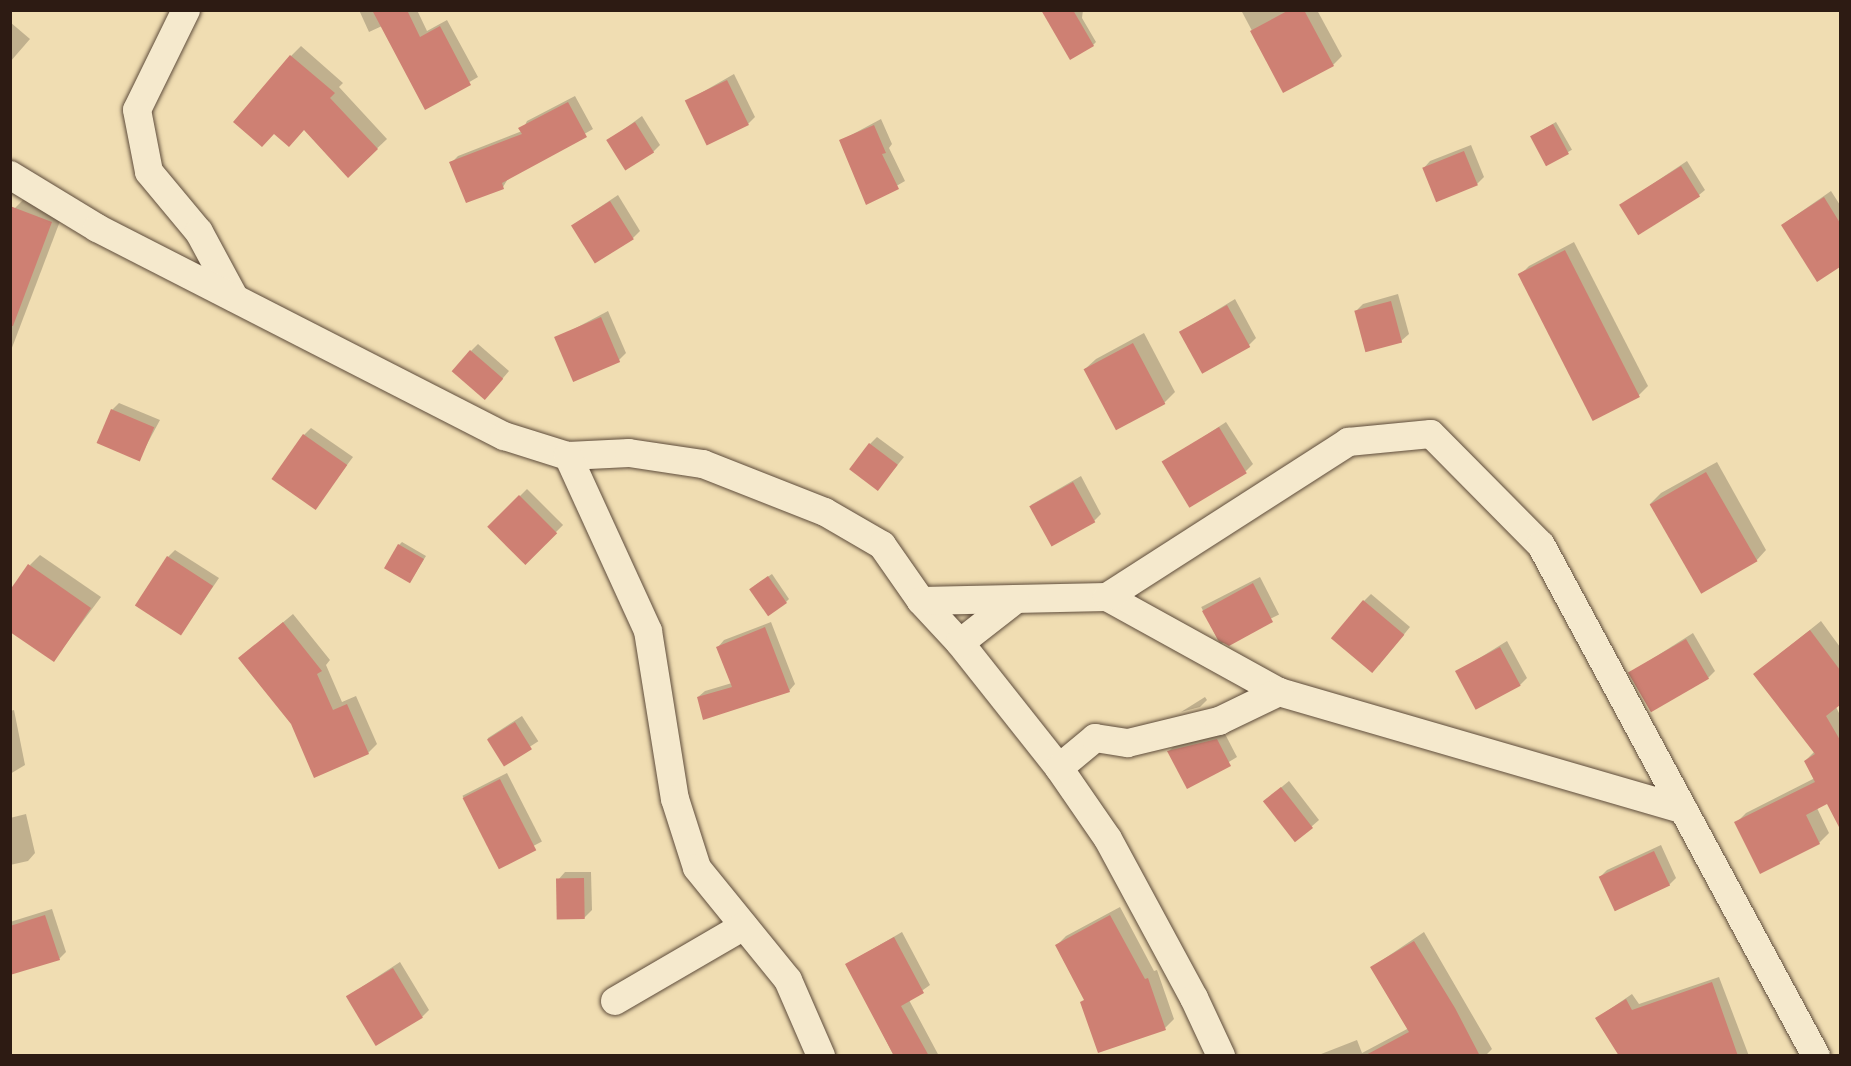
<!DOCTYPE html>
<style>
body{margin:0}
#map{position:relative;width:1851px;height:1066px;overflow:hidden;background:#f0ddb2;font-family:"Libre Bodoni",serif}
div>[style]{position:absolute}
.shadow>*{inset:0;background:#0003;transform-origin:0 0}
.building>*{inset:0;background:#ce8073;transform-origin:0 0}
.roads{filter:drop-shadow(0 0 2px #5e4c3b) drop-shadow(0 0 2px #5e4c3b)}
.street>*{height:28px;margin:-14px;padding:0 14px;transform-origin:14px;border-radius:14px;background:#f5e9cd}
span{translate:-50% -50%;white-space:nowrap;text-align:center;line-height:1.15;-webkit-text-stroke:5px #f5e9cd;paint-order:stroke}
.frame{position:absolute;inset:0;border:12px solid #2d1b13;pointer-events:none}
</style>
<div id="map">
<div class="shadow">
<div style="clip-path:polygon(359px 10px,417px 10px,427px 31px,447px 20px,478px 77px,425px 108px,382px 26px,369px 32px)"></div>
<div style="clip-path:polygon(1053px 10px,1083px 10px,1082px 18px,1096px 42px,1093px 45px)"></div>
<div style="clip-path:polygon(1241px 10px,1317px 10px,1342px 56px,1333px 65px,1284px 91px)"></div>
<div style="clip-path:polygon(10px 22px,30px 39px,10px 62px)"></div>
<div style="clip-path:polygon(301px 46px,343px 83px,339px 87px,387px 139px,348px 176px,305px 128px,291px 56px)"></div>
<div style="clip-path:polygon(734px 74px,755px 117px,748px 124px,687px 101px)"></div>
<div style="clip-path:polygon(575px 96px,593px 129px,509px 177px,503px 187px,451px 163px,458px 156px,522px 131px,527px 121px)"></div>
<div style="clip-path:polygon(642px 116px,660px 145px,653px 152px,608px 141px)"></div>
<div style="clip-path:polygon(881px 119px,892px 144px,889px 148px,905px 181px,867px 203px,840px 141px)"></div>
<div style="left:1556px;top:122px;width:32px;height:28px;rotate:60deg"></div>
<div style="clip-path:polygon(1471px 145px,1484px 177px,1477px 184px,1423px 169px,1430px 161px)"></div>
<div style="clip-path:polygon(1687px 161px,1705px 190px,1699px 195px,1621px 205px)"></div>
<div style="clip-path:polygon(1831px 191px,1840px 205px,1840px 265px,1818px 280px,1782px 225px)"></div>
<div style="clip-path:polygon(29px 194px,65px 208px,10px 353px,10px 220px,15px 208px)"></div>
<div style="clip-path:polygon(618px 195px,640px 231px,633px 238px,573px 225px)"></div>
<div style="clip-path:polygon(1574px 242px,1648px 386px,1639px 395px,1593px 420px,1520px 275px,1529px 266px)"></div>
<div style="clip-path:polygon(1398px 294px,1409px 334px,1401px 341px,1356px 311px,1363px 304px)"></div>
<div style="clip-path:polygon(1235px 299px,1256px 338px,1249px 345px,1181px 332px)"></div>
<div style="clip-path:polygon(608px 311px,626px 353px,619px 360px,557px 338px)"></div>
<div style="clip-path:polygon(1144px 333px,1175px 392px,1164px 403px,1116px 428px,1085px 369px,1096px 359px)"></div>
<div style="clip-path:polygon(478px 344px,509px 371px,492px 391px,471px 351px)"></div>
<div style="clip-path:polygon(119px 403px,160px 420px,139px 459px,112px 410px)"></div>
<div style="clip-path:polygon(1226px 422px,1253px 464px,1246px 471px,1164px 463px)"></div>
<div style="clip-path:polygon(311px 428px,353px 457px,315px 508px,304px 435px)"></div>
<div style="clip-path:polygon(877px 437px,904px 457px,878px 489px,870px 444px)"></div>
<div style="clip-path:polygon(1717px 462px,1766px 550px,1756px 561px,1650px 504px,1661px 493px)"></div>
<div style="clip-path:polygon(1081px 476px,1101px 514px,1094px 521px,1031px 505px)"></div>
<div style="left:527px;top:489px;width:51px;height:54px;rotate:45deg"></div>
<div style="clip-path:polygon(402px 542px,426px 556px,410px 582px,399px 545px)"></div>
<div style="clip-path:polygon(175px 550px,219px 578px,181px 634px,168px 557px)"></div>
<div style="clip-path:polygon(40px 555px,101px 597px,54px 660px,30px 565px)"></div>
<div style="clip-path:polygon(772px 574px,789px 599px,786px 602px,754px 586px)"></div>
<div style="left:1260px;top:577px;width:42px;height:66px;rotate:63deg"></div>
<div style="clip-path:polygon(1371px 594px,1410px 627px,1379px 665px,1364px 601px)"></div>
<div style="clip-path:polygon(293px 614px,330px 660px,326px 665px,342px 702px,356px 696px,377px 744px,368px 753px,292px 723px,240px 658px)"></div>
<div style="clip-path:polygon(1821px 621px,1840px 647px,1840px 703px,1836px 707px,1840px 715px,1840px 795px,1817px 808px,1829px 833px,1819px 843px,1736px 823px,1746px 813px,1815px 778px,1805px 761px,1815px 751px,1755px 674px)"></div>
<div style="clip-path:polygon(771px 622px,795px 684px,789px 691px,698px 697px,705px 691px,732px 683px,718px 647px,724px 640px)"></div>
<div style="clip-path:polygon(1693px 633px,1715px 671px,1708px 678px,1630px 673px)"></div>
<div style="clip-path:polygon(1507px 641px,1527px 678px,1520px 685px,1457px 672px)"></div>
<div style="clip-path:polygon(1205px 697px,1207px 700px,1200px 707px,1181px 712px)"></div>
<div style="clip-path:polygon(14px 710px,25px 765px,10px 774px,10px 711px)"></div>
<div style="left:522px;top:716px;width:30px;height:41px;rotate:57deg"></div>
<div style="clip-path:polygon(1224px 732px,1237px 757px,1188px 787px,1169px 751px,1176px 744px)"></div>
<div style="left:507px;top:773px;width:77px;height:50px;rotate:63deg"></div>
<div style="clip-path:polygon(1289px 781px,1319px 820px,1295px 841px,1272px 795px)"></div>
<div style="clip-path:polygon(26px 814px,35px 853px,28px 861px,10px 865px,10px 818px)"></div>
<div style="clip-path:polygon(1661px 845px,1676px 878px,1669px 885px,1615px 909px,1600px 877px,1607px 870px)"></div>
<div style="clip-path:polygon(565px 872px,591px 872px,592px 910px,584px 918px,558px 880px)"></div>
<div style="clip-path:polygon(1120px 907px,1154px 971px,1157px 970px,1174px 1019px,1165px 1028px,1085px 999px,1057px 945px,1066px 936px)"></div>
<div style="clip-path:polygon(52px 909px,66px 952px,59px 959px,10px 974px,10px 922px)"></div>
<div style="clip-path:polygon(902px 932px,930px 985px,909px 1000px,939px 1056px,894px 1056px,847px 964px)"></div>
<div style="clip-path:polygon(1424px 932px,1492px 1049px,1485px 1056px,1316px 1056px,1357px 1040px,1362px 1053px,1409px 1028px,1372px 967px)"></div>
<div style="clip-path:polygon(400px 962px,429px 1010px,422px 1017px,348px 996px)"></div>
<div style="clip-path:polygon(1719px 977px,1749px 1056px,1681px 1056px,1597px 1018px,1632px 994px,1639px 1004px)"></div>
</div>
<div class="building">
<div style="clip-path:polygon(372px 10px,407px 10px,420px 37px,440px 26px,471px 85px,425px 110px)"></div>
<div style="clip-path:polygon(1041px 10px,1073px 10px,1094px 46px,1070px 60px)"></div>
<div style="clip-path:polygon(1289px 10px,1304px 10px,1334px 66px,1283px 93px,1250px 31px)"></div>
<div style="clip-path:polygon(290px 55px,335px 93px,330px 98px,378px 149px,348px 178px,304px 130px,289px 147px,274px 134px,262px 147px,233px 122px)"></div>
<div style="left:727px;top:80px;width:50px;height:47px;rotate:64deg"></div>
<div style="clip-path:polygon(568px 102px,587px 137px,502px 183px,504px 189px,466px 203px,449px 162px,522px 134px,518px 128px)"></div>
<div style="left:635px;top:122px;width:36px;height:34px;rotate:58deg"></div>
<div style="left:1553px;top:124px;width:34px;height:26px;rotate:62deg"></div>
<div style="clip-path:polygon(874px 125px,886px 153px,882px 154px,899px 189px,866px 205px,839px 140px)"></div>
<div style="left:1464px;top:151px;width:37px;height:45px;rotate:68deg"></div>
<div style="left:1681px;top:166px;width:36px;height:73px;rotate:58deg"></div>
<div style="clip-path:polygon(1824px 197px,1840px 223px,1840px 267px,1817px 282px,1781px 225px)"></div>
<div style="left:610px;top:201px;width:45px;height:46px;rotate:58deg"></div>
<div style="clip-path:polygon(10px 206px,52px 222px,13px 326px,10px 326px)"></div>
<div style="left:1565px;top:250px;width:165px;height:53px;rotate:63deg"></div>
<div style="left:1391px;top:301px;width:43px;height:38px;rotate:75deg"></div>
<div style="left:1227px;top:305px;width:48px;height:55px;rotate:61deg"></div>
<div style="left:601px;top:317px;width:49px;height:51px;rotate:67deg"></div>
<div style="left:1133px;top:343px;width:69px;height:56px;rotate:62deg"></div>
<div style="left:470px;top:350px;width:44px;height:28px;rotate:41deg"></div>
<div style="left:111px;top:409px;width:47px;height:37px;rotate:23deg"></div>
<div style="left:1219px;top:427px;width:54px;height:67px;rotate:59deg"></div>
<div style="left:303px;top:434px;width:54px;height:55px;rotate:35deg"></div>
<div style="left:869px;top:443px;width:36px;height:33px;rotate:37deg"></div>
<div style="left:1706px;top:472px;width:103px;height:65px;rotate:60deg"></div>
<div style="left:1073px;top:482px;width:46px;height:50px;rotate:61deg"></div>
<div style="left:519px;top:495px;width:54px;height:45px;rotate:45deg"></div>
<div style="left:398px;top:544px;width:30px;height:28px;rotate:30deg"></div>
<div style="left:167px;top:556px;width:55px;height:59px;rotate:33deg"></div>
<div style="clip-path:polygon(28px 564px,91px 608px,54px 662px,10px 632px,10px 590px)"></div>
<div style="left:768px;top:576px;width:33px;height:23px;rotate:55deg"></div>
<div style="clip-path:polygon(1253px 583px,1273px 622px,1229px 646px,1218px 640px,1202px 611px)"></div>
<div style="left:1363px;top:600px;width:54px;height:50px;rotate:40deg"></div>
<div style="clip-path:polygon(283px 622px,322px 671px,317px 674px,333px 710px,347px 704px,369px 754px,314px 778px,291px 724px,238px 658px)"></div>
<div style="clip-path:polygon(765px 627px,790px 692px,703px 720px,697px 697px,732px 687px,716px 647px)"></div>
<div style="clip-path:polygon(1810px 630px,1840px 670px,1840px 705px,1826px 716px,1840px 740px,1840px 829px,1827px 804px,1806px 815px,1820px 844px,1760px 874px,1734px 822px,1815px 782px,1804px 761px,1815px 754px,1753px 674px)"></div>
<div style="left:1686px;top:639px;width:46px;height:67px;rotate:60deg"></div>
<div style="left:1500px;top:647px;width:44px;height:51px;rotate:62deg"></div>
<div style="left:515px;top:722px;width:32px;height:33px;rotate:58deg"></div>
<div style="clip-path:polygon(1217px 739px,1231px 766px,1187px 789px,1167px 751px)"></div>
<div style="left:500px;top:779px;width:80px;height:42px;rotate:63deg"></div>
<div style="left:1281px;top:787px;width:52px;height:23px;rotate:52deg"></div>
<div style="left:1654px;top:851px;width:38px;height:61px;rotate:65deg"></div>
<div style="left:584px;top:878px;width:41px;height:28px;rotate:89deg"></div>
<div style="clip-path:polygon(45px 915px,60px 960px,10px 975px,10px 926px)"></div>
<div style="clip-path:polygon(1110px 915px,1145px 979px,1148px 978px,1166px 1030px,1098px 1053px,1080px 1002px,1084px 1000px,1055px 945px)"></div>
<div style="clip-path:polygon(894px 937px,924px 993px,901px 1006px,929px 1056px,894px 1056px,845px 964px)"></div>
<div style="clip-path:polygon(1414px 941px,1455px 1008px,1480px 1056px,1364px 1056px,1409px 1032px,1370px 967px)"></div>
<div style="left:393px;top:968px;width:58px;height:55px;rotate:59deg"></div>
<div style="clip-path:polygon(1712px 982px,1738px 1056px,1619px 1056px,1595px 1018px,1626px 999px,1632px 1010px)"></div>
</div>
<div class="roads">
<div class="street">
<div style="left:186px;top:10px;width:111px;rotate:116.1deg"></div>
<div style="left:137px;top:110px;width:63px;rotate:79deg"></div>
<div style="left:149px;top:172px;width:78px;rotate:50.2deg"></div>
<div style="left:199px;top:232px;width:74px;rotate:61.7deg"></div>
<div style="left:10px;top:175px;width:102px;rotate:31.3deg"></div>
<div style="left:97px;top:228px;width:457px;rotate:27.1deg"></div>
<div style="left:504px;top:436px;width:67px;rotate:17.4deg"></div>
<div style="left:568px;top:456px;width:61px;rotate:-2.8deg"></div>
<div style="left:629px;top:453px;width:75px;rotate:8.5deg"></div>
<div style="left:703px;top:464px;width:131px;rotate:21.5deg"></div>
<div style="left:825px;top:512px;width:66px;rotate:30.1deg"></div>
<div style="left:882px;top:545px;width:68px;rotate:55.1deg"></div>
<div style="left:921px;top:601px;width:57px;rotate:47.1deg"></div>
<div style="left:960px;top:643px;width:159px;rotate:51.6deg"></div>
<div style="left:1059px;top:768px;width:86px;rotate:55.4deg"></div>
<div style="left:1108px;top:839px;width:181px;rotate:61.6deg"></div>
<div style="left:1194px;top:998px;width:64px;rotate:65deg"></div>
<div style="left:568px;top:456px;width:192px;rotate:65.4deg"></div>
<div style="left:648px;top:631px;width:170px;rotate:80.9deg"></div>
<div style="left:675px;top:799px;width:72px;rotate:72.3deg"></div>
<div style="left:697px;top:868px;width:144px;rotate:50.9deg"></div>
<div style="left:788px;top:980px;width:83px;rotate:66.5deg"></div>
<div style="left:1107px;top:597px;width:196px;rotate:28.9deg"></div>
<div style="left:1279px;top:692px;width:421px;rotate:16.2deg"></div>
<div style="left:921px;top:601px;width:186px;rotate:-1.2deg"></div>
<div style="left:1107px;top:597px;width:287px;rotate:-32.7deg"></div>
<div style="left:1348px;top:442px;width:83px;rotate:-5.5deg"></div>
<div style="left:1431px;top:434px;width:156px;rotate:45.3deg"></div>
<div style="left:1541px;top:545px;width:580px;rotate:61.71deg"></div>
<div style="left:960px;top:643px;width:70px;rotate:-38deg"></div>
<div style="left:1059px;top:768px;width:47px;rotate:-39.8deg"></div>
<div style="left:1095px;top:738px;width:33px;rotate:9deg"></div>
<div style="left:1128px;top:743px;width:94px;rotate:-13.6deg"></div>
<div style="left:1219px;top:721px;width:67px;rotate:-25.8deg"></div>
<div style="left:615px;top:1001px;width:149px;rotate:-30.2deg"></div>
</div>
</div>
<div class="frame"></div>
</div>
